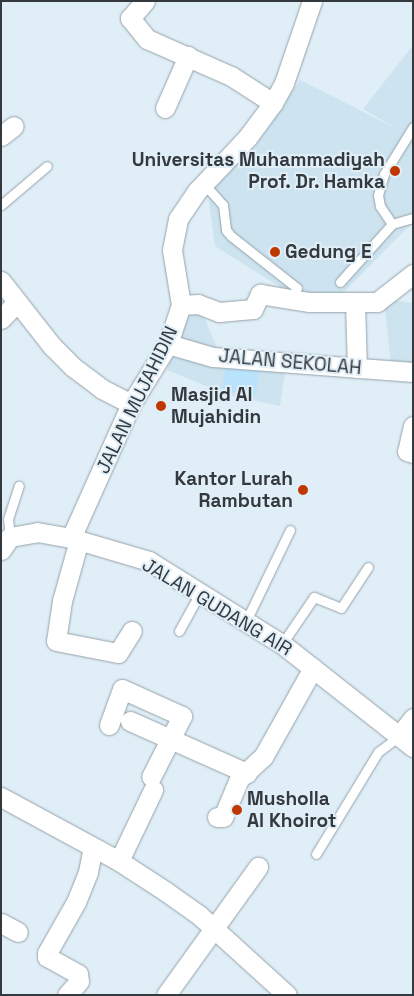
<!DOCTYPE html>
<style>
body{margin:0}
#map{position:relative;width:414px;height:996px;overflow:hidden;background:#e0eef7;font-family:"Space Grotesk",sans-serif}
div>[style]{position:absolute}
.built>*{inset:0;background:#cde3ef}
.green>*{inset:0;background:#b9e3fd;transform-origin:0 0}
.roads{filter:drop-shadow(0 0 1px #95a2aa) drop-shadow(0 0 1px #95a2aa)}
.lane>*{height:9px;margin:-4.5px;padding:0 4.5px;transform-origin:4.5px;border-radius:4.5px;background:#fff}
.street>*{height:19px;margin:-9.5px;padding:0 9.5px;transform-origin:9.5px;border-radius:9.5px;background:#fff}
.dots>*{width:14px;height:14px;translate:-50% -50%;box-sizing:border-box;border:2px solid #e0eef7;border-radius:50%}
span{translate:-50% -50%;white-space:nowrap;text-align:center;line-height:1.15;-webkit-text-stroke:4px #e0eef7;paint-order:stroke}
.poi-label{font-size:19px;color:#34393d;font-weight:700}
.right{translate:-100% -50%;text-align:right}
.left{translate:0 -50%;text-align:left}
.street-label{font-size:19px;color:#34393d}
.frame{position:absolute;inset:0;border:2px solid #34393d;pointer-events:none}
</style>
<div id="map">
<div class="built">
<div style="clip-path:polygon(413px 45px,413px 222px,341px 295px,299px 299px,215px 246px,208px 195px,241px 156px,246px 160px,300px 80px,395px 128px,363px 109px)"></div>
<div style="clip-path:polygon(384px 299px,413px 303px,413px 368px,391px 366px)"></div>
<div style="clip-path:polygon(200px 307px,222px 360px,286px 366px,280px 406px,228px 395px,167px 370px,175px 348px,179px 348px,187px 312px)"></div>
</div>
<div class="green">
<div style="left:226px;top:362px;width:34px;height:29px;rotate:8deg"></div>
</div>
<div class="roads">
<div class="lane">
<div style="left:204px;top:184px;width:28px;rotate:48deg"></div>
<div style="left:223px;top:205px;width:25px;rotate:83deg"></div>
<div style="left:226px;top:230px;width:8px;rotate:50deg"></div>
<div style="left:231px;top:236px;width:84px;rotate:38.2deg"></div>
<div style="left:1px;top:205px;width:60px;rotate:-40.3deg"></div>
<div style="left:392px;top:224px;width:22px;rotate:-124deg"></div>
<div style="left:380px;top:206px;width:11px;rotate:-100deg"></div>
<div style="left:378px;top:195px;width:22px;rotate:-74deg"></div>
<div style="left:384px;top:174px;width:55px;rotate:-58.3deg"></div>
<div style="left:340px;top:282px;width:78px;rotate:-48.1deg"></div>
<div style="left:392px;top:224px;width:22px;rotate:-16deg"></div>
<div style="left:10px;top:537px;width:18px;rotate:-96deg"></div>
<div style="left:8px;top:519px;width:35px;rotate:-72deg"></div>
<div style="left:246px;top:621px;width:101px;rotate:-64.2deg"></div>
<div style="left:179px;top:631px;width:43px;rotate:-61.1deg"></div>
<div style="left:282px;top:644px;width:57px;rotate:-55.8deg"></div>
<div style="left:314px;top:597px;width:29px;rotate:22deg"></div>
<div style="left:341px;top:608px;width:49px;rotate:-56.6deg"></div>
<div style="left:316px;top:854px;width:119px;rotate:-58.7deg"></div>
<div style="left:378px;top:752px;width:26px;rotate:-37deg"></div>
</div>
<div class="street">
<div style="left:145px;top:1px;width:23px;rotate:131deg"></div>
<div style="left:130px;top:18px;width:27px;rotate:51deg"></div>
<div style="left:147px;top:39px;width:92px;rotate:23.8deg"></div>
<div style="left:231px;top:76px;width:50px;rotate:32.7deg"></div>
<div style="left:165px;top:108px;width:57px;rotate:-66.1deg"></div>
<div style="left:1px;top:136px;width:16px;rotate:-38deg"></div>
<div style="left:1px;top:281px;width:83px;rotate:51.9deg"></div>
<div style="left:52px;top:346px;width:30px;rotate:45deg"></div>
<div style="left:73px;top:367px;width:36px;rotate:37deg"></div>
<div style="left:102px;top:389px;width:33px;rotate:27deg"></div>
<div style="left:355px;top:302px;width:66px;rotate:88.3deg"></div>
<div style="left:181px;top:305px;width:17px;rotate:-3deg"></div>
<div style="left:198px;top:304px;width:22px;rotate:21deg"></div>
<div style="left:219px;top:312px;width:34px;rotate:-5deg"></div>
<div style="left:253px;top:309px;width:17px;rotate:-65deg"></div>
<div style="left:260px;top:294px;width:50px;rotate:9.3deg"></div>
<div style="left:309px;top:302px;width:68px"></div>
<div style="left:377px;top:302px;width:46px;rotate:-37.9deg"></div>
<div style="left:1px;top:319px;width:22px;rotate:-47deg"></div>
<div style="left:168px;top:344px;width:47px;rotate:16.1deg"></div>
<div style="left:213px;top:357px;width:201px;rotate:4.3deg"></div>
<div style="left:413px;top:426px;width:26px;rotate:103deg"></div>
<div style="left:407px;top:451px;width:6px;rotate:18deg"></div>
<div style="left:71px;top:538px;width:147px;rotate:-65.9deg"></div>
<div style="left:131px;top:404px;width:70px;rotate:-58.3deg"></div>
<div style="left:168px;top:344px;width:41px;rotate:-71.6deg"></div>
<div style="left:181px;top:305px;width:56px;rotate:-99.3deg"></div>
<div style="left:172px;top:250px;width:32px;rotate:-79deg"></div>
<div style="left:178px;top:219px;width:34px;rotate:-56deg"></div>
<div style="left:197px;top:191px;width:73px;rotate:-46.7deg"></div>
<div style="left:247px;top:138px;width:44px;rotate:-53.4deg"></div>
<div style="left:273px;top:103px;width:23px;rotate:-61deg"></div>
<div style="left:284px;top:83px;width:87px;rotate:-71.1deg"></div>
<div style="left:79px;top:540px;width:63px;rotate:105.6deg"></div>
<div style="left:62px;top:601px;width:40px;rotate:98.5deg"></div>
<div style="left:56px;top:641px;width:63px;rotate:11deg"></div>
<div style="left:118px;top:653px;width:26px;rotate:-58deg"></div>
<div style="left:1px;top:550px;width:16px;rotate:-55deg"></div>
<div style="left:10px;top:537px;width:27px;rotate:-10deg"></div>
<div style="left:37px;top:532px;width:35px;rotate:10deg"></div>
<div style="left:71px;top:538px;width:81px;rotate:16.4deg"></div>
<div style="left:149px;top:561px;width:157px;rotate:32deg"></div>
<div style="left:282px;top:644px;width:167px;rotate:38.2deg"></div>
<div style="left:130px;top:721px;width:128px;rotate:24deg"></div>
<div style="left:109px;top:725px;width:38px;rotate:-70deg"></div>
<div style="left:122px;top:689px;width:66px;rotate:24.2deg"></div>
<div style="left:182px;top:716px;width:68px;rotate:116.9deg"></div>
<div style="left:399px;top:736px;width:23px;rotate:-52deg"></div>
<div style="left:1px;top:797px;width:134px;rotate:28.5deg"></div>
<div style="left:119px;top:861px;width:55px;rotate:33.1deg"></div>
<div style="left:165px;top:891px;width:42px;rotate:35.2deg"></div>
<div style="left:199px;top:915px;width:119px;rotate:42.3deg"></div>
<div style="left:217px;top:817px;width:6px"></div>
<div style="left:223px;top:817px;width:41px;rotate:-67.2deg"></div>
<div style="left:239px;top:779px;width:33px;rotate:-43deg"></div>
<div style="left:263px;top:757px;width:102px;rotate:-60.7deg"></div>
<div style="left:119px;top:861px;width:79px;rotate:-64.4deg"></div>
<div style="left:1px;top:923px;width:19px;rotate:28deg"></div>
<div style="left:67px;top:995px;width:18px;rotate:-49deg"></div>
<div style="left:79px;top:981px;width:7px;rotate:-98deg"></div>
<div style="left:78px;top:974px;width:35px;rotate:-151deg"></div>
<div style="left:47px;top:957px;width:4px;rotate:-90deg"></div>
<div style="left:47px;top:953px;width:59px;rotate:-60.4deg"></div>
<div style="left:76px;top:902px;width:32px;rotate:-68deg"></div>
<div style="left:88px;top:872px;width:25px;rotate:-79deg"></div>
<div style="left:166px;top:995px;width:158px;rotate:-54.3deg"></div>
</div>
</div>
<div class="dots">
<div style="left:395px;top:171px;background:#bf3800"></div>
<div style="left:275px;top:252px;background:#bf3800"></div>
<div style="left:161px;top:406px;background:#bf3800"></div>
<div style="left:303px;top:490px;background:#bf3800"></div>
<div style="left:237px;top:810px;background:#bf3800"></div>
</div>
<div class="poi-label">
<span class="right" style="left:385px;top:171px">Universitas Muhammadiyah<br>Prof. Dr. Hamka</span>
<span class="left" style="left:285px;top:252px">Gedung E</span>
<span class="left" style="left:171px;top:406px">Masjid Al<br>Mujahidin</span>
<span class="right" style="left:293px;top:490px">Kantor Lurah<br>Rambutan</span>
<span class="left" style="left:247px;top:810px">Musholla<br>Al Khoirot</span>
</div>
<div class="street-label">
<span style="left:290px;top:362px;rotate:5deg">JALAN SEKOLAH</span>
<span style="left:137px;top:400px;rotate:-64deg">JALAN MUJAHIDIN</span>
<span style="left:217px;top:607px;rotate:31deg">JALAN GUDANG AIR</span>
</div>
<div class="frame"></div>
</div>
